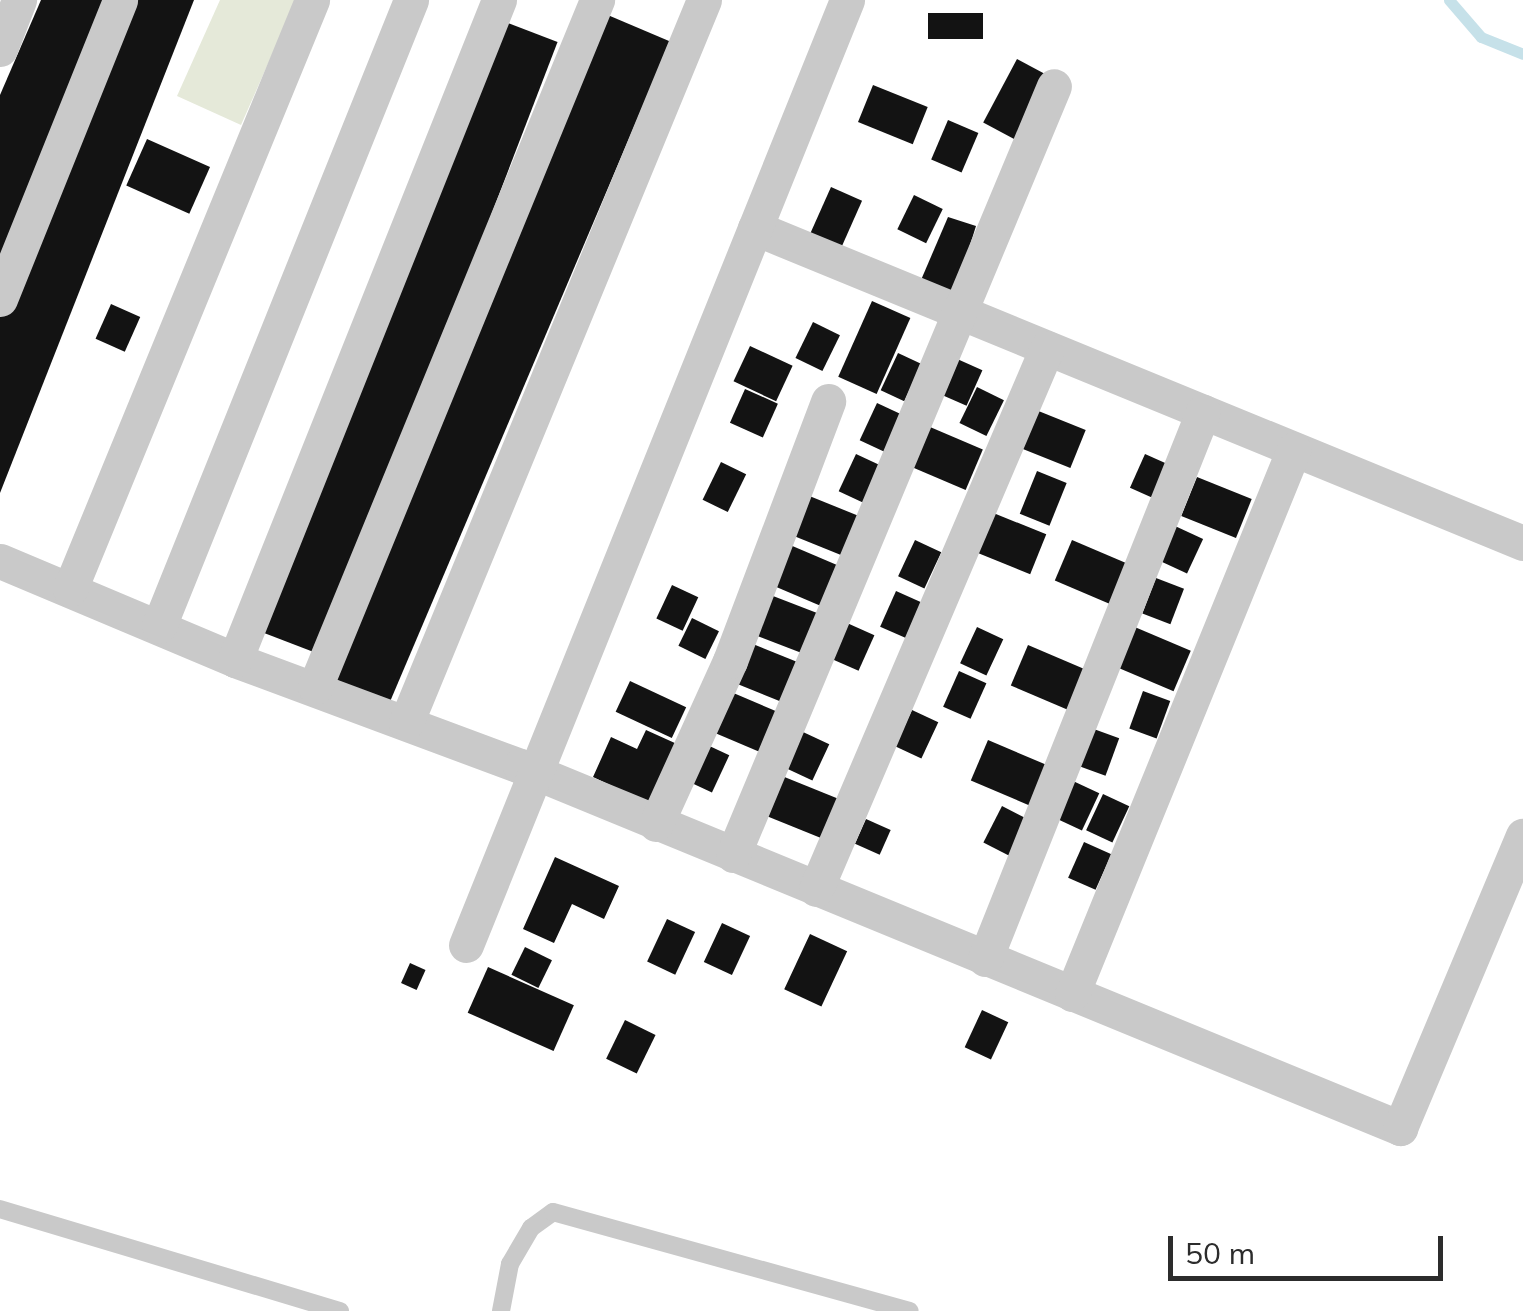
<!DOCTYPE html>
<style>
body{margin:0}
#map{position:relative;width:1523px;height:1311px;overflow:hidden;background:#fff;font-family:Mulish,sans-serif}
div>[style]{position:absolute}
.green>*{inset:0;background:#e5e9d9}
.stream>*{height:11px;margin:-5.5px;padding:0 5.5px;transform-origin:5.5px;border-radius:5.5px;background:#c6e1e9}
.building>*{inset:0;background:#131313;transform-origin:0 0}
.service>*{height:18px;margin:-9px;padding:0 9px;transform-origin:9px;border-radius:9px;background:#c9c9c9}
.minor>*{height:35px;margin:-17.5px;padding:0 17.5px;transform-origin:17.5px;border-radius:17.5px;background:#c9c9c9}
span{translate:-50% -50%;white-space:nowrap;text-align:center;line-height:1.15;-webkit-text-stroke:10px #fff;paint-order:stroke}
.scale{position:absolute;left:1168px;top:1236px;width:275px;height:45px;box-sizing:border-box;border:5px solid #2c2c2c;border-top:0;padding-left:12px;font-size:30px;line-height:35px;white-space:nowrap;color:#2c2c2c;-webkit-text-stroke:8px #fff;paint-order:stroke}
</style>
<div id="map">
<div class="green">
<div style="clip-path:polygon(220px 0,296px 0,241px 125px,177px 96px)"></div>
</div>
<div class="stream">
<div style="left:1449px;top:0;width:49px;rotate:49.1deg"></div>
<div style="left:1481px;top:37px;width:45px;rotate:22deg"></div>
</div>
<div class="building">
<div style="clip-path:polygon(41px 0,104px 0,0 273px,0 95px)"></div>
<div style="clip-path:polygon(125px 0,194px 0,0 493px,0 317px)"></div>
<div style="left:603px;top:13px;width:73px;height:718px;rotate:23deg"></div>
<div style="left:928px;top:13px;width:55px;height:26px"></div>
<div style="left:495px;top:18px;width:67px;height:657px;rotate:21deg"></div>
<div style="left:1017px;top:59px;width:36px;height:72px;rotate:28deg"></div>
<div style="left:873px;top:85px;width:59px;height:40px;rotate:22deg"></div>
<div style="left:948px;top:120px;width:33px;height:43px;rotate:23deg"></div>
<div style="left:147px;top:139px;width:69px;height:51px;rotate:24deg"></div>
<div style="left:831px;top:187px;width:34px;height:51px;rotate:24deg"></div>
<div style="left:914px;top:195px;width:32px;height:38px;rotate:26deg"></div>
<div style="clip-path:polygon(948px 217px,976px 226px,953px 299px,918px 287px)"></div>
<div style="left:872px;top:301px;width:42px;height:83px;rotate:24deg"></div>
<div style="left:111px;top:304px;width:32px;height:38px;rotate:24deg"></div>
<div style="left:813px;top:322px;width:30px;height:40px;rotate:26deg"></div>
<div style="left:750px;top:346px;width:47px;height:39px;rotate:25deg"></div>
<div style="left:898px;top:353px;width:26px;height:41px;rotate:25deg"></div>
<div style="left:955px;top:358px;width:30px;height:39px;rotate:24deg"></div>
<div style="left:977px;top:387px;width:30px;height:40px;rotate:26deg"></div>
<div style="left:745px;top:389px;width:36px;height:37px;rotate:24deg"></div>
<div style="left:877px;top:403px;width:29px;height:41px;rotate:25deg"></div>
<div style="left:1031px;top:408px;width:59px;height:41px;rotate:22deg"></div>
<div style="left:923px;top:424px;width:65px;height:44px;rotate:23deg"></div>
<div style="left:856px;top:454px;width:29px;height:41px;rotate:25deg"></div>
<div style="left:1145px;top:454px;width:27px;height:37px;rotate:24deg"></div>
<div style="left:721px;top:462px;width:28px;height:42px;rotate:26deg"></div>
<div style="left:1037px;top:471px;width:32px;height:46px;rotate:22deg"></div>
<div style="left:1197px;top:477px;width:59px;height:42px;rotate:22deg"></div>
<div style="left:802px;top:493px;width:66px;height:43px;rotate:22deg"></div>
<div style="left:986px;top:510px;width:65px;height:43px;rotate:22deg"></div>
<div style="left:1175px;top:526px;width:31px;height:38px;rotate:25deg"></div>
<div style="left:915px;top:540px;width:29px;height:40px;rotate:25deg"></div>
<div style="left:1072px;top:540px;width:65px;height:44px;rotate:23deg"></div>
<div style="left:783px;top:542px;width:65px;height:44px;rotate:23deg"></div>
<div style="left:1156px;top:578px;width:30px;height:38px;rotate:21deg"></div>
<div style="left:672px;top:585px;width:29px;height:37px;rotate:25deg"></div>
<div style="left:760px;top:591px;width:66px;height:43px;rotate:21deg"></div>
<div style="left:896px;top:591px;width:30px;height:39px;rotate:24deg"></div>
<div style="left:692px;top:618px;width:30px;height:31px;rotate:26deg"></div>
<div style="left:847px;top:623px;width:30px;height:39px;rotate:24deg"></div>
<div style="left:1130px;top:625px;width:66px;height:44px;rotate:23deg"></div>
<div style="left:977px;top:627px;width:29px;height:40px;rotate:25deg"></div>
<div style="left:743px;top:640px;width:66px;height:43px;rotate:22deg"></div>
<div style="left:1028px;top:645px;width:65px;height:44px;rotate:23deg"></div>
<div style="left:959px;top:671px;width:30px;height:39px;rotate:24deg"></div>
<div style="left:630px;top:681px;width:62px;height:34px;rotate:25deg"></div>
<div style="left:724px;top:689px;width:65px;height:44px;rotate:23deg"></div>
<div style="left:1143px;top:691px;width:29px;height:40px;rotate:20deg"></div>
<div style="left:912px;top:710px;width:29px;height:40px;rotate:25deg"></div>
<div style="left:1091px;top:728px;width:30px;height:40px;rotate:20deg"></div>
<div style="clip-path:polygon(646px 730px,677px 744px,650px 804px,593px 777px,611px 737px,637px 749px)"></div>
<div style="left:803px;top:732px;width:29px;height:40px;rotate:25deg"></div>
<div style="left:988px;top:740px;width:65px;height:44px;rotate:23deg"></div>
<div style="left:703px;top:743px;width:29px;height:41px;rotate:25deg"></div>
<div style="left:782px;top:776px;width:66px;height:43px;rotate:22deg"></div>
<div style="left:1073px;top:781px;width:29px;height:41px;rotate:25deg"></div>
<div style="left:1103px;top:794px;width:29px;height:40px;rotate:25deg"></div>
<div style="left:1002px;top:806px;width:29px;height:41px;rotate:27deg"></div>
<div style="left:866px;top:819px;width:27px;height:27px;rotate:24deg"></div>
<div style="left:1084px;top:842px;width:30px;height:39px;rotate:24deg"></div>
<div style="clip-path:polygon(555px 857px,619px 886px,604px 919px,572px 904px,554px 943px,523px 929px)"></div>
<div style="left:667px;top:919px;width:31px;height:47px;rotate:25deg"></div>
<div style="left:722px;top:923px;width:31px;height:43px;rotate:25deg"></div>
<div style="left:810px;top:934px;width:41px;height:61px;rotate:25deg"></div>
<div style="left:525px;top:947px;width:30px;height:31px;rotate:26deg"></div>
<div style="left:410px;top:963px;width:17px;height:22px;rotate:24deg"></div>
<div style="left:488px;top:967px;width:94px;height:50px;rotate:24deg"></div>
<div style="left:982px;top:1010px;width:29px;height:41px;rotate:25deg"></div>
<div style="left:625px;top:1020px;width:34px;height:43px;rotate:26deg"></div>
</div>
<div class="service">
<div style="left:0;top:1209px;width:355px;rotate:16.7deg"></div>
<div style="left:501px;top:1311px;width:48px;rotate:-79.2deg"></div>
<div style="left:510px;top:1264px;width:42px;rotate:-59.7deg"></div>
<div style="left:531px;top:1228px;width:27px;rotate:-36deg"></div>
<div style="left:553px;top:1212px;width:370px;rotate:15.5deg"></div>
</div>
<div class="minor">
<div style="left:0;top:49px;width:53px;rotate:-68.8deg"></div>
<div style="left:755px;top:228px;width:830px;rotate:22.3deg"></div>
<div style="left:0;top:299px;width:322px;rotate:-68.1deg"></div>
<div style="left:0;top:561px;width:255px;rotate:22.8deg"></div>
<div style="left:235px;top:660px;width:304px;rotate:20.4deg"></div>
<div style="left:520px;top:766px;width:952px;rotate:22.36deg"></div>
<div style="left:1400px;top:1128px;width:317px;rotate:-67.2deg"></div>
<div style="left:70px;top:589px;width:637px;rotate:-67.66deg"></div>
<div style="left:159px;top:626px;width:675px;rotate:-68.07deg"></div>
<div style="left:235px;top:660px;width:711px;rotate:-68.2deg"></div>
<div style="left:315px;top:687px;width:743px;rotate:-67.68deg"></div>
<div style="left:406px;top:723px;width:782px;rotate:-67.6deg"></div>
<div style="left:656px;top:824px;width:179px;rotate:-65.6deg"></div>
<div style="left:730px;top:661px;width:278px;rotate:-69.3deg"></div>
<div style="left:733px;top:855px;width:833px;rotate:-67.34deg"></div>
<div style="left:816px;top:889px;width:588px;rotate:-66.88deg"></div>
<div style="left:466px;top:945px;width:1019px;rotate:-68.04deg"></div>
<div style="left:985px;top:959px;width:589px;rotate:-68.27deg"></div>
<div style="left:1072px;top:994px;width:588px;rotate:-67.84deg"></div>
</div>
<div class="scale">50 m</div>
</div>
